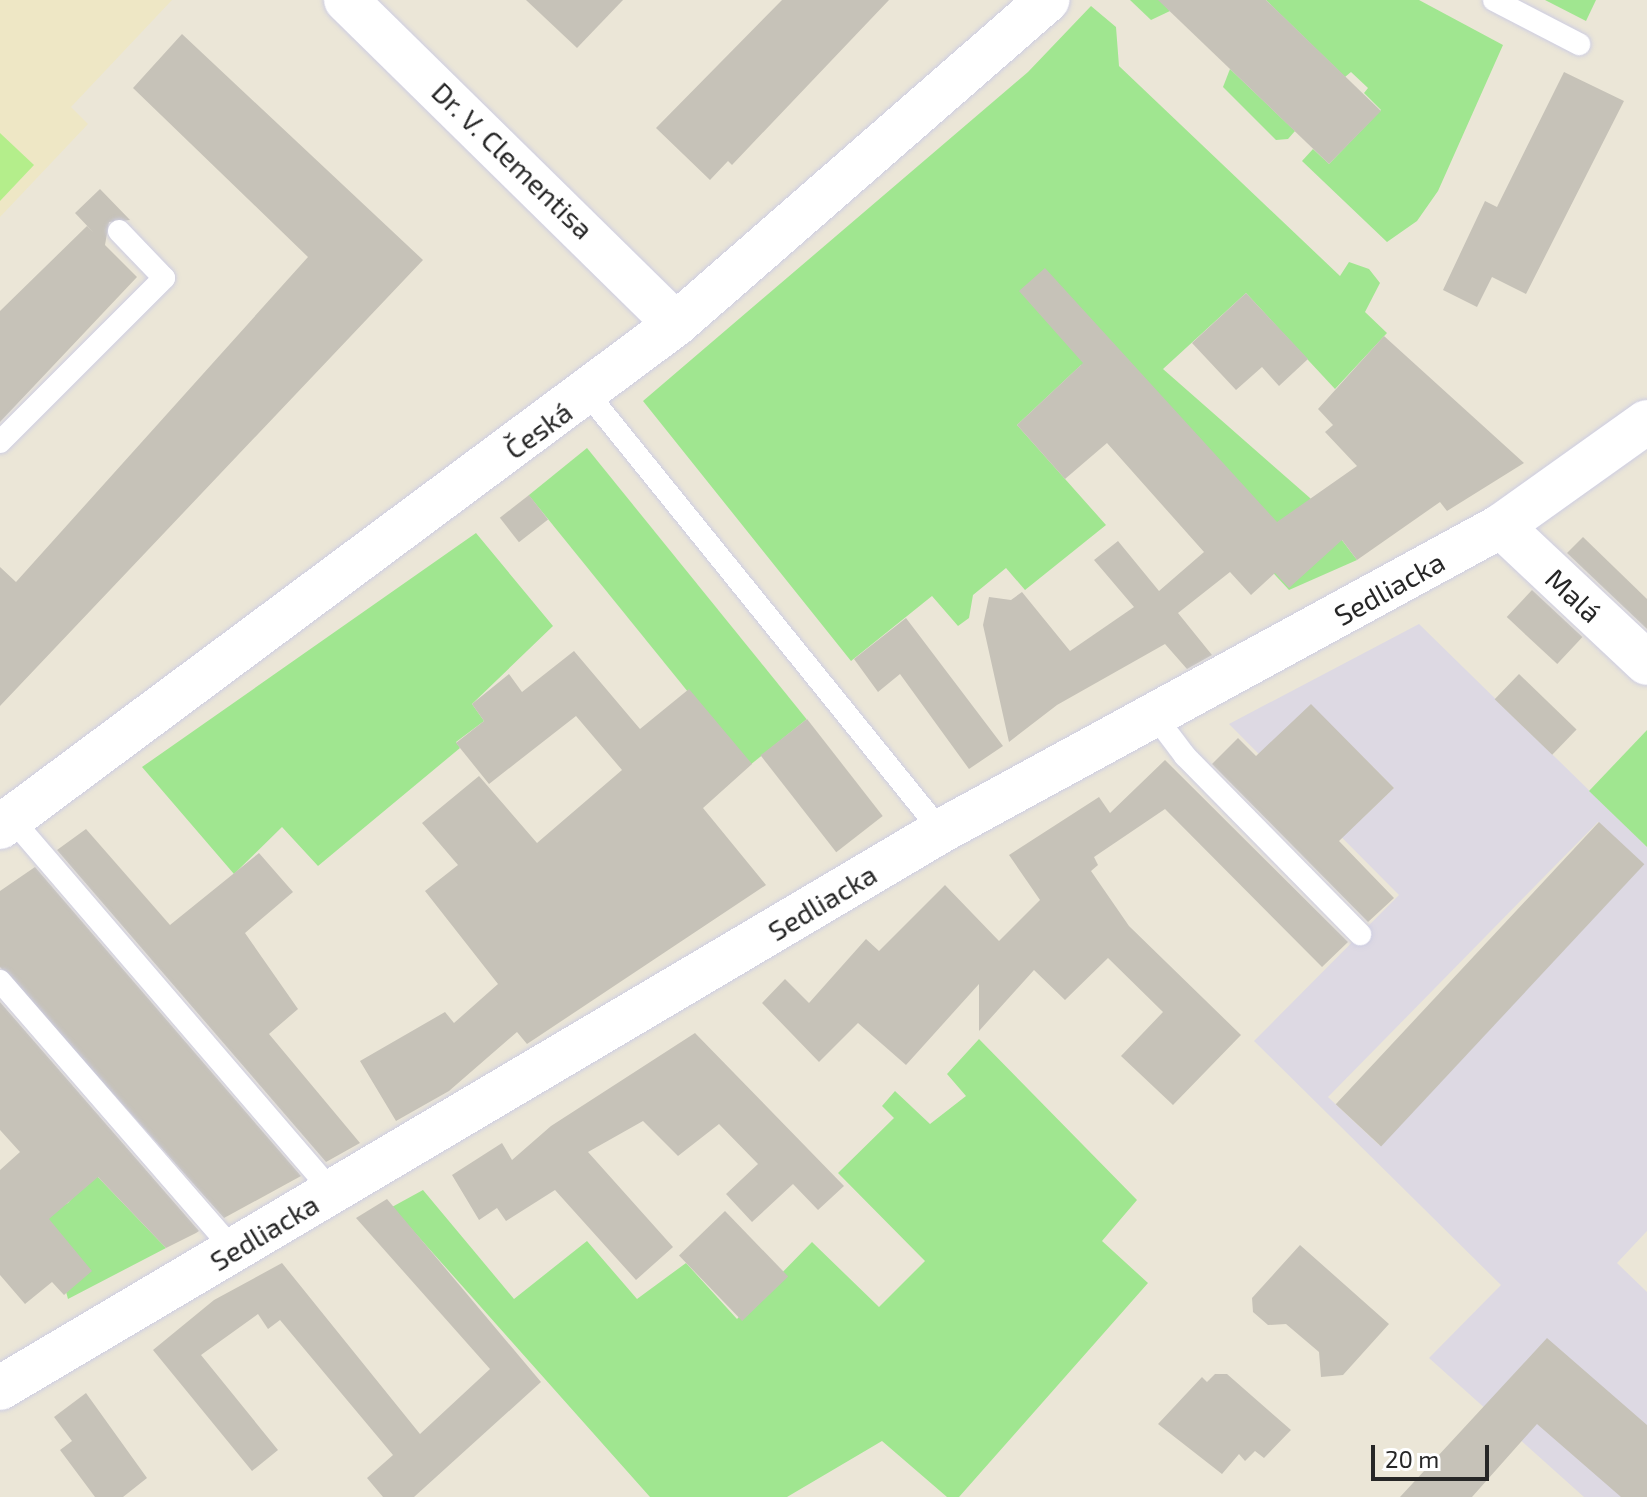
<!DOCTYPE html>
<meta charset="utf-8">
<style>
body{margin:0}
#map{position:relative;width:1647px;height:1497px;overflow:hidden;background:#ebe6d7;font-family:"Exo 2",sans-serif}
div>[style]{position:absolute}
.industrial>*{inset:0;background:#ddd9e3}
.education>*{inset:0;background:#eee7c5}
.green>*{inset:0;background:#a0e690;transform-origin:0 0}
.pitch>*{inset:0;background:#b4ee8b}
.building>*{inset:0;background:#c6c2b8;transform-origin:0 0}
.roads{filter:drop-shadow(0 0 2px #cdcde2) drop-shadow(0 0 2px #cdcde2)}
.service>*{height:22px;margin:-11px;padding:0 11px;transform-origin:11px;border-radius:11px;background:#fff}
.minor>*{height:44px;margin:-22px;padding:0 22px;transform-origin:22px;border-radius:22px;background:#fff}
span{translate:-50% -50%;white-space:nowrap;text-align:center;line-height:1.15;-webkit-text-stroke:7px #fff;paint-order:stroke}
.street-label{font-size:28px;color:#272727}
.scale{position:absolute;left:1371px;top:1445px;width:118px;height:36px;box-sizing:border-box;border:4px solid #272727;border-top:0;padding-left:10px;font-size:24px;line-height:28px;white-space:nowrap;color:#272727;-webkit-text-stroke:6px #fff;paint-order:stroke}
</style>
<div id="map">
<div class="industrial">
<div style="clip-path:polygon(evenodd,1419px 624px,1647px 847px,1647px 1231px,1617px 1263px,1647px 1292px,1647px 1497px,1584px 1497px,1429px 1358px,1501px 1285px,1254px 1041px,1399px 895px,1229px 724px,1419px 624px,1311px 705px,1394px 788px,1350px 830px,1311px 705px,1419px 624px,1598px 822px,1643px 864px,1379px 1145px,1328px 1097px,1598px 822px)"></div>
</div>
<div class="education">
<div style="clip-path:polygon(0 0,172px 0,71px 107px,88px 124px,0 217px)"></div>
</div>
<div class="green">
<div style="clip-path:polygon(1130px 0,1159px 0,1170px 11px,1151px 20px)"></div>
<div style="clip-path:polygon(1266px 0,1419px 0,1503px 45px,1438px 191px,1417px 221px,1387px 242px,1302px 161px,1313px 149px,1329px 164px,1381px 110px,1364px 93px,1368px 88px,1351px 72px,1345px 77px)"></div>
<div style="clip-path:polygon(1545px 0,1596px 0,1586px 21px)"></div>
<div style="clip-path:polygon(1091px 6px,1116px 27px,1119px 66px,1340px 276px,1349px 262px,1369px 269px,1380px 283px,1365px 312px,1387px 333px,1335px 389px,1246px 293px,1163px 369px,1310px 498px,1357px 560px,1289px 590px,1081px 365px,1017px 425px,1106px 525px,1025px 590px,1006px 568px,973px 595px,969px 618px,958px 626px,932px 596px,851px 661px,643px 401px,1028px 72px)"></div>
<div style="clip-path:polygon(1230px 69px,1295px 131px,1288px 139px,1276px 140px,1223px 87px)"></div>
<div style="left:587px;top:448px;width:349px;height:75px;rotate:51deg"></div>
<div style="clip-path:polygon(476px 533px,553px 626px,472px 704px,484px 721px,456px 742px,460px 748px,318px 866px,282px 827px,234px 874px,142px 767px)"></div>
<div style="clip-path:polygon(1647px 730px,1647px 847px,1589px 791px)"></div>
<div style="clip-path:polygon(979px 1039px,1137px 1200px,1102px 1241px,1148px 1283px,959px 1497px,947px 1497px,882px 1441px,787px 1497px,650px 1497px,392px 1207px,423px 1190px,514px 1299px,587px 1241px,637px 1299px,686px 1263px,737px 1319px,812px 1242px,879px 1307px,925px 1261px,838px 1173px,894px 1118px,882px 1106px,895px 1091px,930px 1124px,966px 1096px,947px 1074px)"></div>
<div style="clip-path:polygon(94px 1173px,166px 1248px,68px 1299px,45px 1215px,68px 1203px)"></div>
</div>
<div class="pitch">
<div style="clip-path:polygon(0 133px,34px 165px,0 201px)"></div>
</div>
<div class="building">
<div style="clip-path:polygon(526px 0,623px 0,577px 48px)"></div>
<div style="clip-path:polygon(782px 0,889px 0,732px 165px,728px 161px,710px 180px,656px 128px)"></div>
<div style="clip-path:polygon(1158px 0,1266px 0,1381px 111px,1329px 164px)"></div>
<div style="clip-path:polygon(182px 34px,423px 260px,0 706px,0 567px,16px 582px,308px 257px,133px 88px)"></div>
<div style="clip-path:polygon(1564px 72px,1624px 101px,1526px 294px,1492px 277px,1477px 307px,1443px 290px,1485px 201px,1497px 207px)"></div>
<div style="clip-path:polygon(100px 189px,130px 220px,109px 222px,105px 245px,137px 277px,0 422px,0 311px,87px 226px,93px 232px,75px 213px)"></div>
<div style="clip-path:polygon(1045px 268px,1277px 522px,1357px 466px,1325px 432px,1333px 425px,1318px 409px,1384px 336px,1524px 463px,1447px 511px,1440px 502px,1357px 560px,1342px 540px,1289px 588px,1275px 573px,1251px 595px,1230px 572px,1178px 613px,1212px 655px,1187px 669px,1165px 644px,1057px 705px,1009px 742px,983px 625px,989px 597px,1011px 600px,1022px 592px,1070px 651px,1134px 607px,1094px 560px,1118px 541px,1159px 591px,1204px 552px,1107px 443px,1065px 479px,1017px 425px,1083px 363px,1019px 291px)"></div>
<div style="clip-path:polygon(1246px 293px,1308px 359px,1279px 386px,1262px 367px,1236px 390px,1192px 343px)"></div>
<div style="left:529px;top:495px;width:31px;height:37px;rotate:52deg"></div>
<div style="clip-path:polygon(1583px 537px,1647px 599px,1647px 629px,1567px 553px)"></div>
<div style="left:1532px;top:590px;width:69px;height:37px;rotate:43deg"></div>
<div style="clip-path:polygon(906px 618px,1003px 746px,969px 769px,900px 674px,878px 692px,854px 659px)"></div>
<div style="clip-path:polygon(574px 651px,640px 729px,689px 689px,752px 764px,703px 808px,766px 885px,527px 1044px,517px 1032px,449px 1091px,396px 1121px,360px 1061px,445px 1012px,454px 1023px,498px 984px,425px 891px,458px 865px,422px 823px,479px 776px,537px 843px,622px 770px,576px 716px,489px 784px,456px 743px,484px 721px,472px 704px,509px 674px,522px 692px)"></div>
<div style="left:1519px;top:674px;width:80px;height:35px;rotate:44deg"></div>
<div style="clip-path:polygon(1311px 704px,1394px 788px,1339px 841px,1394px 898px,1368px 922px,1212px 764px,1238px 738px,1256px 756px)"></div>
<div style="left:807px;top:719px;width:123px;height:59px;rotate:52deg"></div>
<div style="clip-path:polygon(1165px 760px,1348px 942px,1322px 967px,1165px 809px,1094px 857px,1098px 865px,1091px 871px,1129px 926px,1241px 1035px,1173px 1105px,1121px 1056px,1163px 1012px,1108px 958px,1065px 1000px,1034px 970px,979px 1031px,979px 984px,906px 1065px,858px 1023px,819px 1062px,762px 1003px,785px 979px,809px 1003px,866px 939px,879px 951px,945px 885px,999px 941px,1040px 900px,1009px 855px,1099px 797px,1110px 813px)"></div>
<div style="left:1599px;top:822px;width:62px;height:386px;rotate:43deg"></div>
<div style="clip-path:polygon(86px 829px,170px 925px,259px 853px,293px 892px,245px 933px,298px 1009px,269px 1034px,360px 1143px,326px 1162px,57px 850px)"></div>
<div style="clip-path:polygon(35px 867px,301px 1176px,224px 1218px,0 967px,0 891px)"></div>
<div style="clip-path:polygon(0 1002px,199px 1231px,196px 1233px,166px 1248px,98px 1177px,49px 1219px,92px 1271px,64px 1295px,52px 1282px,25px 1304px,0 1275px,0 1170px,20px 1152px,0 1130px)"></div>
<div style="clip-path:polygon(695px 1033px,844px 1186px,818px 1210px,793px 1184px,752px 1222px,726px 1194px,758px 1164px,719px 1124px,678px 1156px,643px 1121px,588px 1152px,673px 1247px,636px 1280px,555px 1190px,506px 1221px,497px 1208px,479px 1220px,452px 1175px,502px 1143px,512px 1160px,551px 1126px)"></div>
<div style="clip-path:polygon(387px 1199px,541px 1382px,414px 1497px,383px 1497px,367px 1478px,393px 1455px,280px 1320px,268px 1329px,258px 1314px,201px 1355px,278px 1450px,252px 1471px,153px 1350px,214px 1300px,282px 1263px,420px 1434px,490px 1369px,356px 1218px)"></div>
<div style="left:725px;top:1211px;width:91px;height:64px;rotate:46deg"></div>
<div style="clip-path:polygon(1300px 1245px,1389px 1324px,1343px 1375px,1321px 1377px,1319px 1352px,1286px 1324px,1268px 1325px,1253px 1312px,1252px 1298px)"></div>
<div style="clip-path:polygon(1547px 1338px,1647px 1425px,1647px 1497px,1621px 1497px,1537px 1424px,1472px 1497px,1400px 1497px)"></div>
<div style="clip-path:polygon(1215px 1374px,1227px 1374px,1291px 1430px,1264px 1458px,1255px 1451px,1245px 1461px,1239px 1454px,1222px 1474px,1158px 1424px,1202px 1377px,1207px 1382px)"></div>
<div style="clip-path:polygon(86px 1393px,147px 1478px,123px 1497px,95px 1497px,60px 1450px,72px 1441px,54px 1417px)"></div>
</div>
<div class="roads">
<div class="service">
<div style="left:1494px;top:0;width:96px;rotate:27.4deg"></div>
<div style="left:587px;top:393px;width:563px;rotate:51.05deg"></div>
<div style="left:0;top:442px;width:232px;rotate:-45deg"></div>
<div style="left:164px;top:278px;width:65px;rotate:-133.8deg"></div>
<div style="left:1154px;top:715px;width:51px;rotate:52.9deg"></div>
<div style="left:1185px;top:756px;width:250px;rotate:45.5deg"></div>
<div style="left:11px;top:818px;width:494px;rotate:49.3deg"></div>
<div style="left:0;top:981px;width:357px;rotate:49deg"></div>
</div>
<div class="minor">
<div style="left:346px;top:0;width:462px;rotate:44.5deg"></div>
<div style="left:1501px;top:526px;width:200px;rotate:43.2deg"></div>
<div style="left:0;top:827px;width:843px;rotate:-36.65deg"></div>
<div style="left:676px;top:324px;width:493px;rotate:-41.1deg"></div>
<div style="left:0;top:1388px;width:1093px;rotate:-30.62deg"></div>
<div style="left:941px;top:831px;width:638px;rotate:-28.57deg"></div>
<div style="left:1501px;top:526px;width:179px;rotate:-35.5deg"></div>
</div>
</div>
<div class="street-label">
<span style="left:513px;top:160px;rotate:44deg">Dr. V. Clementisa</span>
<span style="left:538px;top:430px;rotate:-36deg">Česká</span>
<span style="left:1389px;top:588px;rotate:-29deg">Sedliacka</span>
<span style="left:1574px;top:595px;rotate:43deg">Malá</span>
<span style="left:822px;top:902px;rotate:-31deg">Sedliacka</span>
<span style="left:264px;top:1232px;rotate:-31deg">Sedliacka</span>
</div>
<div class="scale">20 m</div>
</div>
